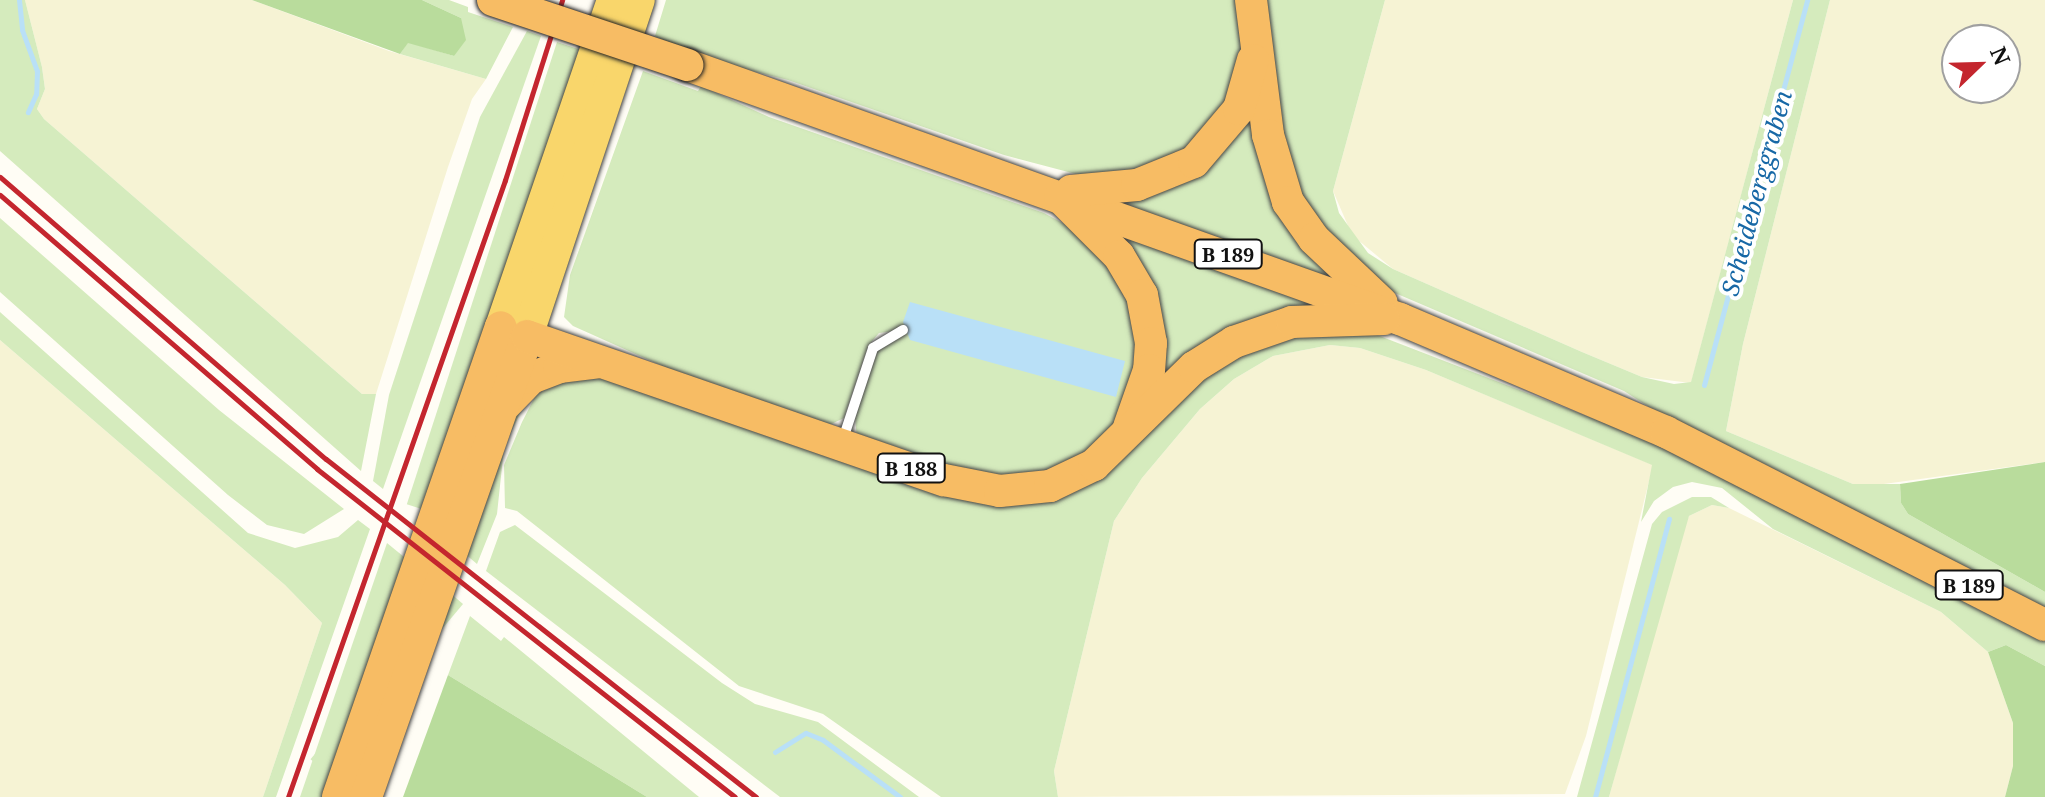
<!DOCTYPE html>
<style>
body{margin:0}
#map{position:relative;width:2045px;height:797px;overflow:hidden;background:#fffdf5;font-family:"Noto Serif",serif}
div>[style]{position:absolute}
.farmland>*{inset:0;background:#f6f3d4}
.green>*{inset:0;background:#d5ebbd;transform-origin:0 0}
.forest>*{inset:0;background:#b9dc9c}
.water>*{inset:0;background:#b9e0f7}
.stream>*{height:5px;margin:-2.5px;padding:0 2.5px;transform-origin:2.5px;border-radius:2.5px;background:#b9e0f7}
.roads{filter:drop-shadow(0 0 2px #444) drop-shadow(0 0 2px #444)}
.service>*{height:10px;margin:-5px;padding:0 5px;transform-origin:5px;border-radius:5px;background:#fff}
.primary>*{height:32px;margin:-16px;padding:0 16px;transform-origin:16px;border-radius:16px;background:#f9d66b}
.trunk>*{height:32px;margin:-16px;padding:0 16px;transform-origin:16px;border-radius:16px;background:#f7bc64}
.rail>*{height:5px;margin:-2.5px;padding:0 2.5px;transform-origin:2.5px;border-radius:2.5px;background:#c4262e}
.bridges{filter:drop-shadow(0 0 2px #222) drop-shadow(0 0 2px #222)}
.trunk-bridge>*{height:32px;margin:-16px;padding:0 16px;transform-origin:16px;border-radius:16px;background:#f7bc64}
span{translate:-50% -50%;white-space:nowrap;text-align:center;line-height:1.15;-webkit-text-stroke:8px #fff;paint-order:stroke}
.shield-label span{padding:2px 6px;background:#fff;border:2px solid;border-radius:6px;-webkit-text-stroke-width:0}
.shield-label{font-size:20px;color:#111;font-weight:700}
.water-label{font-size:24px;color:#1768a6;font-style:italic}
.north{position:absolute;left:1941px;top:24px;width:80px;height:80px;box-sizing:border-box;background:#fff;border:2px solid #a0a0a0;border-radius:50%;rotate:67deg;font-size:22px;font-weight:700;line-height:32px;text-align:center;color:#111}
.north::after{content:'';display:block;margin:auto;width:28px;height:36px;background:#c4262e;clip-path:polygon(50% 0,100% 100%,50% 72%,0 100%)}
</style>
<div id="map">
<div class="farmland">
<div style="clip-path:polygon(25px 0,252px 0,389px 51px,486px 79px,472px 99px,448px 167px,376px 394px,362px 394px,44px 119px,37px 109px,45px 89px,42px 67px)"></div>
<div style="clip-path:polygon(1385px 0,1793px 0,1691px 383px,1642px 377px,1582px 352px,1393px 269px,1352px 235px,1333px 191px)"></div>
<div style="clip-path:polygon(evenodd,1830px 0,2045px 0,2045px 462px,1869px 486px,1853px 484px,1726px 431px,1743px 344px,1830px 0,1957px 40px,2005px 40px,2005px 88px,1957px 88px,1957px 40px)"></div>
<div style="clip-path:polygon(0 340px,285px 585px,322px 623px,263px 797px,0 797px)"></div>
<div style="clip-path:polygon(1330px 345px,1360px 348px,1426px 370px,1653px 465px,1586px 736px,1565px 794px,1058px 797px,1054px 771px,1114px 521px,1142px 478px,1200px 409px,1234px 379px,1273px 356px)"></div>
<div style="clip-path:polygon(1712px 505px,1729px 508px,1941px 612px,1988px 652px,2013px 723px,2013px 766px,2005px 797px,1609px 797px,1681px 535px,1689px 516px)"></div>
</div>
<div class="green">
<div style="clip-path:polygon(0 0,25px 0,42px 67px,45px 89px,37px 109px,44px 119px,362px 394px,376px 394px,361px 471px,0 151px)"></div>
<div style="clip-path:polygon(422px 0,449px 0,468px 7px,468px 12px,513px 27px,486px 79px,400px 54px,408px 42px,454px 56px,461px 18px)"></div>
<div style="clip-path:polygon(666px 0,1237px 0,1244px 24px,1240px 84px,1180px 162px,1091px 178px,1004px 155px,788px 80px,709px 60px,655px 36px)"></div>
<div style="clip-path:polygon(1264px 0,1385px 0,1333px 191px,1339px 213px,1368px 253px,1393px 269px,1582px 352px,1642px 377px,1674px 384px,1691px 382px,1793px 0,1830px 0,1743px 344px,1726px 431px,1853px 484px,1900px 484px,1901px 503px,1908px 514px,2045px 592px,2045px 613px,1671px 421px,1624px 391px,1395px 293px,1349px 266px,1287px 178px)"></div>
<div style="clip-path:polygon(527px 31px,541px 36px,383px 489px,373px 481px,389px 395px,480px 117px)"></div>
<div style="left:557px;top:42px;width:28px;height:486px;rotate:18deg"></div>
<div style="clip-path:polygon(643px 71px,698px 91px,701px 86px,769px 117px,1044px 213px,1083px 234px,1134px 298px,1137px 383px,1107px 437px,1059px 469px,992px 477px,857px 439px,855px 417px,875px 351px,895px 331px,879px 333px,868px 346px,844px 418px,825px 427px,707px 386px,573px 326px,564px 317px,570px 275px)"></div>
<div style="clip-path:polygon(1250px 104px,1258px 120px,1347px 286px,1097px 194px,1145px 193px)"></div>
<div style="clip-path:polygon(1085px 215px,1335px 311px,1160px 390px,1158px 356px)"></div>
<div style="clip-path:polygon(0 218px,219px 410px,344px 509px,304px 534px,267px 525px,228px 495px,0 292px)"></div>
<div style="clip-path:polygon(0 312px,248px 533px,295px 548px,338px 537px,358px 520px,370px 529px,276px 797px,263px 797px,322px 623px,285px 585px,0 340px)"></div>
<div style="clip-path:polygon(1372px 333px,1682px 453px,2045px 641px,2045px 666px,2006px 645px,1988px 652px,1941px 612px,1773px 529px,1722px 488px,1692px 482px,1673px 487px,1654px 501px,1641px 522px,1652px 465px,1426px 370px,1360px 348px,1330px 345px,1273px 356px,1234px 379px,1200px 409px,1142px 478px,1114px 521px,1054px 771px,1058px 797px,941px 797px,823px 714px,739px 686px,517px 511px,505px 508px,504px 465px,522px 422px,539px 389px,575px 373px,611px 380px,1000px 502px,1166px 406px,1260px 338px)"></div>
<div style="clip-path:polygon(527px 398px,504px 448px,497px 514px,477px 564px,464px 553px,510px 418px)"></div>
<div style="clip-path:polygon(1692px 497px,1711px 497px,1729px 508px,1712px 505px,1689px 516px,1609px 797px,1577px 797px,1652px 524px,1662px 512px)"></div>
<div style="clip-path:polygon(515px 525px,722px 683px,755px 704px,818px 722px,919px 797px,780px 797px,486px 571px,500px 532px)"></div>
<div style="clip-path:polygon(387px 543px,409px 561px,325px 797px,300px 797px)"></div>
<div style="left:450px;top:593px;width:17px;height:217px;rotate:40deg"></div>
<div style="clip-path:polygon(470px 616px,501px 641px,504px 637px,699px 797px,647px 797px,448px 675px)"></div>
</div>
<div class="forest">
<div style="clip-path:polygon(252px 0,422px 0,461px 18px,466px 40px,454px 56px,408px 43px,400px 54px)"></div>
<div style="clip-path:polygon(2045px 462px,2045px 592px,1908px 514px,1901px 503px,1900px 484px)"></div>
<div style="clip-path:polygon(2006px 645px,2045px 666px,2045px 797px,2005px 797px,2013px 766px,2013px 723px,1988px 652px)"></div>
<div style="clip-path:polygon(448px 675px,647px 797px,403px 797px)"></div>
</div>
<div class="water">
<div style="clip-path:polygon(910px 302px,1125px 361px,1116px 397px,910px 340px,903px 322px)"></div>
</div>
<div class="stream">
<div style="left:19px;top:0;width:30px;rotate:84deg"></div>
<div style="left:22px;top:30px;width:44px;rotate:69.9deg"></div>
<div style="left:37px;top:71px;width:23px;rotate:92deg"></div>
<div style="left:36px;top:94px;width:20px;rotate:114deg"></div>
<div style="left:1704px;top:385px;width:399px;rotate:-75deg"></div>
<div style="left:775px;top:752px;width:36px;rotate:-32deg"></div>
<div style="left:806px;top:733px;width:18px;rotate:22deg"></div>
<div style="left:823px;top:740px;width:96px;rotate:36.5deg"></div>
<div style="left:1595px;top:797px;width:288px;rotate:-75.1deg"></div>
</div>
<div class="roads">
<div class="service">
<div style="left:842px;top:442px;width:99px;rotate:-71.7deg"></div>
<div style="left:873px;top:348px;width:35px;rotate:-31deg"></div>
</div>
<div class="primary">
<div style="left:613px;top:0;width:346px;rotate:108.9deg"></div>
<div style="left:501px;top:327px;width:28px;rotate:19deg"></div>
<div style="left:527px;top:336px;width:354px;rotate:-71.6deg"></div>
</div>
<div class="trunk">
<div style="left:1251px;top:0;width:136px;rotate:82.8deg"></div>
<div style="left:1268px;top:135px;width:70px;rotate:73.4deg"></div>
<div style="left:1288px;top:202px;width:45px;rotate:54.9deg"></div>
<div style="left:1314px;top:239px;width:93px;rotate:43.3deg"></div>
<div style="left:687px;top:65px;width:757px;rotate:19.61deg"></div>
<div style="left:1400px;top:319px;width:289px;rotate:23deg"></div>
<div style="left:1666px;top:432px;width:425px;rotate:27deg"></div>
<div style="left:1071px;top:191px;width:66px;rotate:-5.2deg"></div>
<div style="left:1137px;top:185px;width:61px;rotate:-22deg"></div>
<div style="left:1194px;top:162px;width:70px;rotate:-49.7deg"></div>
<div style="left:1239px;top:109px;width:51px;rotate:-74.1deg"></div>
<div style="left:1060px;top:197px;width:83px;rotate:45deg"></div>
<div style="left:1119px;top:256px;width:45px;rotate:59.5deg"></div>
<div style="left:1142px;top:295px;width:49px;rotate:79.4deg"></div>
<div style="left:1151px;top:343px;width:27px;rotate:94deg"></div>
<div style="left:1149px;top:370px;width:60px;rotate:109.3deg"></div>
<div style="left:506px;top:404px;width:36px;rotate:-46deg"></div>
<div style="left:531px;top:378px;width:30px;rotate:-21deg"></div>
<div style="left:559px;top:367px;width:39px;rotate:-7deg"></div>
<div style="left:338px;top:797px;width:497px;rotate:-70.9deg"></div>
<div style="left:366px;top:797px;width:488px;rotate:-70.7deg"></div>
<div style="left:527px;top:336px;width:441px;rotate:19.1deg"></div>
<div style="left:944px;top:480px;width:57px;rotate:11.1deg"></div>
<div style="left:1000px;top:491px;width:50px;rotate:-5.7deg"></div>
<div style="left:1050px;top:486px;width:49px;rotate:-25.5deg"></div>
<div style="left:1094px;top:465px;width:140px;rotate:-44.4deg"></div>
<div style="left:1194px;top:367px;width:47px;rotate:-32deg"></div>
<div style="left:1234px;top:342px;width:61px;rotate:-19deg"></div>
<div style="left:1292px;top:322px;width:92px;rotate:-1.9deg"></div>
</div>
</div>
<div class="rail">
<div style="left:0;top:177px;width:431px;rotate:40.9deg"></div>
<div style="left:326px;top:459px;width:547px;rotate:38.17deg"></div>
<div style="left:0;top:195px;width:419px;rotate:40.8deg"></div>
<div style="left:317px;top:469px;width:531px;rotate:38.12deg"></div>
<div style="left:288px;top:797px;width:654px;rotate:-70.62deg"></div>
<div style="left:505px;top:180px;width:189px;rotate:-72.4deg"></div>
</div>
<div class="bridges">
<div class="trunk-bridge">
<div style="left:493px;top:0;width:205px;rotate:18.5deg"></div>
</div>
</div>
<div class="shield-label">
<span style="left:1228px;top:254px">B 189</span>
<span style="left:911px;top:468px">B 188</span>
<span style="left:1969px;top:585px">B 189</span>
</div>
<div class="water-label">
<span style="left:1756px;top:193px;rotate:-75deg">Scheideberggraben</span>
</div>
<div class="north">N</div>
</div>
